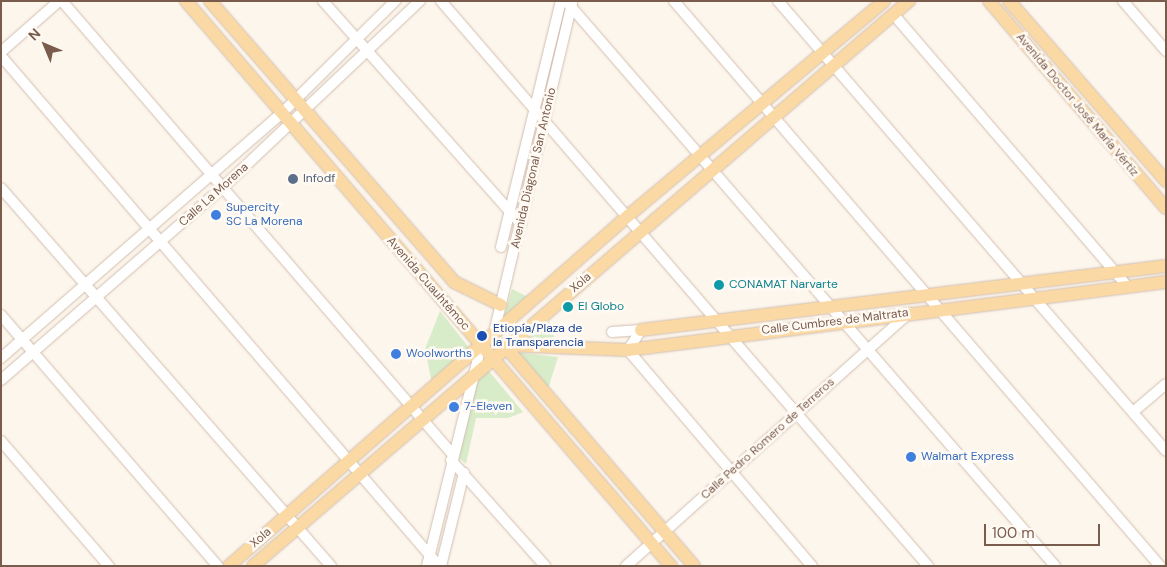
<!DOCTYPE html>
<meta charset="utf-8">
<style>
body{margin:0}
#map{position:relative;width:1167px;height:567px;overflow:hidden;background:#fdf6ec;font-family:"DM Sans",sans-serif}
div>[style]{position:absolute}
.green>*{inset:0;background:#d8ecc9}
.roads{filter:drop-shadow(0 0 1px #d1beb0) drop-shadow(0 0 1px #d1beb0)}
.minor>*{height:10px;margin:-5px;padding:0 5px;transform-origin:5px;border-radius:5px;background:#fff}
.major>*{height:12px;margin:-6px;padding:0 6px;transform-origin:6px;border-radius:6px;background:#fbd9a5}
.dots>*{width:14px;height:14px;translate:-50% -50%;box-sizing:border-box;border:2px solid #fffaf3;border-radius:50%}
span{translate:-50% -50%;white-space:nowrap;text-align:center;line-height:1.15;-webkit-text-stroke:5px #fffaf3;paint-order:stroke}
.street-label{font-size:12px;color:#7a5c4d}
.service-label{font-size:12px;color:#4e5e75}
.left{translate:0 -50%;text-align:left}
.shop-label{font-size:12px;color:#366cbe}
.culture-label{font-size:12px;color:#0d838f}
.transit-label{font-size:12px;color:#164399}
.frame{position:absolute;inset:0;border:2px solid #7a5c4d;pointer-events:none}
.north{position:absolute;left:20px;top:20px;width:50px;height:50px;-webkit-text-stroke:4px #fffaf3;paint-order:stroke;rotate:315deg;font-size:14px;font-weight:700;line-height:20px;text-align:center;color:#7a5c4d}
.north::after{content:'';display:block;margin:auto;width:18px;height:22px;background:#7a5c4d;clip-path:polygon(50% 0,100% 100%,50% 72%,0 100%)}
.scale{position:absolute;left:984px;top:524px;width:116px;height:22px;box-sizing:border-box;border:2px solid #7a5c4d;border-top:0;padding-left:6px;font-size:15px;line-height:18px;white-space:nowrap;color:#7a5c4d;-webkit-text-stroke:4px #fffaf3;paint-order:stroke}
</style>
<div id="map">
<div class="green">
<div style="clip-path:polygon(512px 289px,530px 298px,502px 323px)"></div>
<div style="clip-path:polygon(440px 311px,470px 349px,432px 383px,425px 349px)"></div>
<div style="clip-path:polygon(549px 321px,557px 345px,522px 344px)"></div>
<div style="clip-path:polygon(515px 352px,558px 357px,548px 389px)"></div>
<div style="clip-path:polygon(488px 370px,523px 412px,508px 418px,476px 418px,466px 464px,459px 458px,476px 379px)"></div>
</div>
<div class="roads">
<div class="minor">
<div style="left:62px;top:1px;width:599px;rotate:49.26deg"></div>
<div style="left:323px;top:1px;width:298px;rotate:48.4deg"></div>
<div style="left:441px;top:1px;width:746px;rotate:49.24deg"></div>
<div style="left:566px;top:1px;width:747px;rotate:49.12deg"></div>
<div style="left:674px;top:1px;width:745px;rotate:49.3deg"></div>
<div style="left:778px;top:1px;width:594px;rotate:49.23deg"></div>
<div style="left:1123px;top:1px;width:66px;rotate:49.3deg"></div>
<div style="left:894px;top:15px;width:359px;rotate:49.3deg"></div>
<div style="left:1px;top:52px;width:77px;rotate:-41.3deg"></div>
<div style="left:1px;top:56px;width:672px;rotate:49.34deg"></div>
<div style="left:1px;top:188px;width:502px;rotate:48.88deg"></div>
<div style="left:501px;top:247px;width:253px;rotate:-76.3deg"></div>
<div style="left:1px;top:315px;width:332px;rotate:49.2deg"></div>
<div style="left:641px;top:330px;width:24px;rotate:123deg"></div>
<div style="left:628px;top:350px;width:284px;rotate:49.6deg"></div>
<div style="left:612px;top:332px;width:29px;rotate:-4deg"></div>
<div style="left:494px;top:333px;width:339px;rotate:-76.7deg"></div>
<div style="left:1px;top:358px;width:371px;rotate:-41.1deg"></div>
<div style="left:281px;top:114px;width:161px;rotate:-44.7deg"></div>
<div style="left:1px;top:380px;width:291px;rotate:-41deg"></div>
<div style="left:221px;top:189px;width:274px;rotate:-43.4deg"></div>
<div style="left:1133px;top:412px;width:43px;rotate:-40.3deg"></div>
<div style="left:1px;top:441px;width:165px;rotate:49.2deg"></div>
<div style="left:451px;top:460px;width:142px;rotate:48.4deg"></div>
<div style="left:427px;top:566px;width:227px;rotate:-76.2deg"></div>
<div style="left:441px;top:566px;width:96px;rotate:-76.1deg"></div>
<div style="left:626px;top:566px;width:380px;rotate:-41.8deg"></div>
</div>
<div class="major">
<div style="left:186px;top:1px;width:745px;rotate:49.36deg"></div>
<div style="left:210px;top:1px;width:372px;rotate:49deg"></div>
<div style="left:454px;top:282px;width:52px;rotate:26.1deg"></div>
<div style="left:989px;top:1px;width:272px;rotate:49.5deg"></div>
<div style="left:1009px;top:1px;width:239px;rotate:48.9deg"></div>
<div style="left:641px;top:330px;width:529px;rotate:-6.95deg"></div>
<div style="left:504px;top:345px;width:124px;rotate:2.3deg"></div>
<div style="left:628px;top:350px;width:542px;rotate:-7.2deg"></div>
<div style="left:504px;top:345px;width:291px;rotate:49.3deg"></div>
<div style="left:229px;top:566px;width:531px;rotate:-41.26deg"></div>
<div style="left:628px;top:216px;width:334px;rotate:-40deg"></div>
<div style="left:253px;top:566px;width:866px;rotate:-40.74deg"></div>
</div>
</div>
<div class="dots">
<div style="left:293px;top:179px;background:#5c6f8a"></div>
<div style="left:216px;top:215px;background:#3f7fe0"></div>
<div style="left:719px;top:285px;background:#0f9aa8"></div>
<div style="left:568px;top:307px;background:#0f9aa8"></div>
<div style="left:482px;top:336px;background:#1a4fb4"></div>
<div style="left:396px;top:354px;background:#3f7fe0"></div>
<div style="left:454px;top:407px;background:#3f7fe0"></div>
<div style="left:911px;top:457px;background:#3f7fe0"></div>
</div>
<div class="street-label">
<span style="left:1077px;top:105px;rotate:50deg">Avenida Doctor José María Vértiz</span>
<span style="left:534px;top:168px;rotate:-77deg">Avenida Diagonal San Antonio</span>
<span style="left:214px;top:195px;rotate:-42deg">Calle La Morena</span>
<span style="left:581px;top:283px;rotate:-40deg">Xola</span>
<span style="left:428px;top:284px;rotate:49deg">Avenida Cuauhtémoc</span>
<span style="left:835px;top:322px;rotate:-7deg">Calle Cumbres de Maltrata</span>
<span style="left:768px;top:439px;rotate:-42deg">Calle Pedro Romero de Terreros</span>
<span style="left:261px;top:538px;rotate:-41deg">Xola</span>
</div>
<div class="service-label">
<span class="left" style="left:303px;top:179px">Infodf</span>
</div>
<div class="shop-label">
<span class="left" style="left:226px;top:215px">Supercity<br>SC La Morena</span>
<span class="left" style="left:406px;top:354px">Woolworths</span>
<span class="left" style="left:464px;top:407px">7-Eleven</span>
<span class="left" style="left:921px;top:457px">Walmart Express</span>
</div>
<div class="culture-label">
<span class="left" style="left:729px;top:285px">CONAMAT Narvarte</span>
<span class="left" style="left:578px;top:307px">El Globo</span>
</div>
<div class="transit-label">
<span class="left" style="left:493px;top:336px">Etiopía/Plaza de<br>la Transparencia</span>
</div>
<div class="frame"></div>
<div class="north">N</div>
<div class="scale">100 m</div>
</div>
